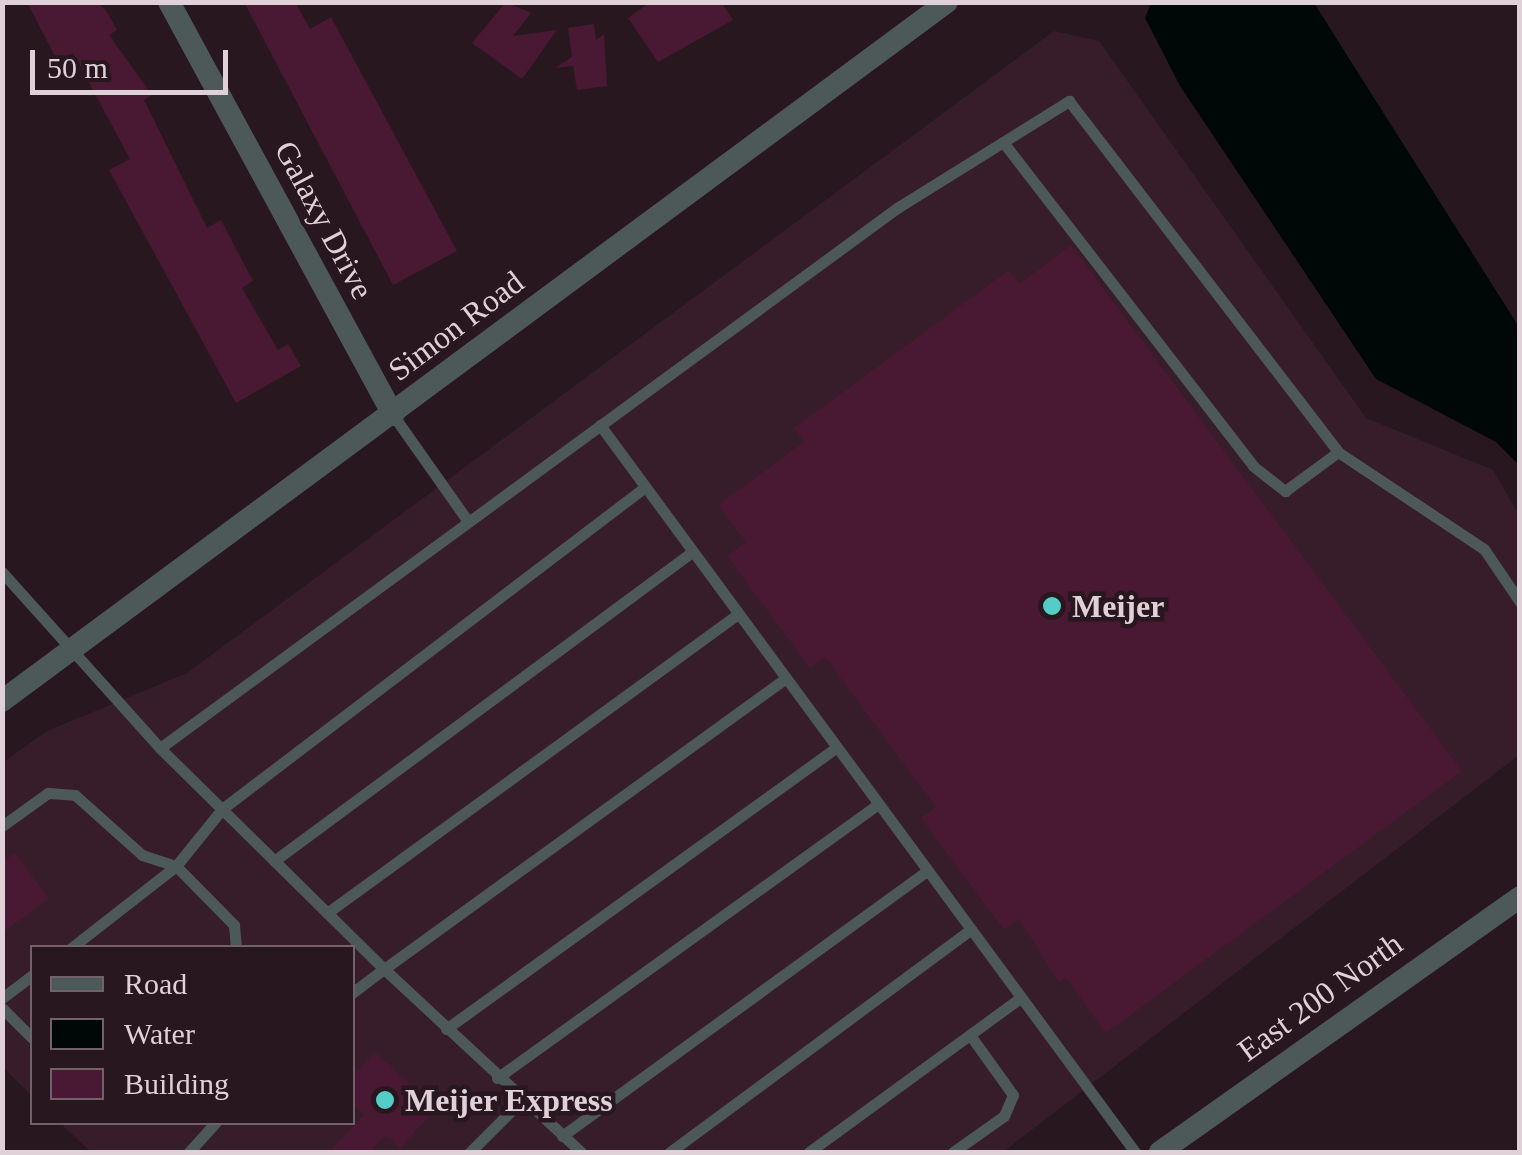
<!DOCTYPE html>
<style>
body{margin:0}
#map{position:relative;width:1522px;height:1155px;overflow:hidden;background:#291720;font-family:Georgia,serif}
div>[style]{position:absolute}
.built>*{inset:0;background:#361d29}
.water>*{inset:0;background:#000807}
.building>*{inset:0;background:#491832}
.service>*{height:11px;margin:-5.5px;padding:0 5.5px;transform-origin:5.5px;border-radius:5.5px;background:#4d5858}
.minor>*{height:22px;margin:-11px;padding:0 11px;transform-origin:11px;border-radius:11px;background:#4d5858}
.dots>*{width:28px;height:28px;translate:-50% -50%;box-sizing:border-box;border:5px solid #291720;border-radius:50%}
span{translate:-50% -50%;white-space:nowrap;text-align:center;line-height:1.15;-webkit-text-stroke:9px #291720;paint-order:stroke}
.street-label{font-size:32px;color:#dfd1d7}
.poi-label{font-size:32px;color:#dfd1d7;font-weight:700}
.left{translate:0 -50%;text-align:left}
.frame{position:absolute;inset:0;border:5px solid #dfd1d7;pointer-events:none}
.legend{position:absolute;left:30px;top:945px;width:325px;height:180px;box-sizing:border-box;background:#291720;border:2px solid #726169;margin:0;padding:12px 18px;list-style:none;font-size:30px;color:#dfd1d7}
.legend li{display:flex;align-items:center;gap:20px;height:50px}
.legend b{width:50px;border:2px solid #726169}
.scale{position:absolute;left:30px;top:50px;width:198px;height:45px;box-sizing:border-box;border:5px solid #dfd1d7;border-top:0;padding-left:12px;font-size:30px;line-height:35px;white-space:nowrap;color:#dfd1d7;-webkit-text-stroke:8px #291720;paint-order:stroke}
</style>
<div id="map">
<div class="built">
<div style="clip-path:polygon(1054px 31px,1099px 41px,1366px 418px,1493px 470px,1519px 515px,1519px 755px,1003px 1152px,91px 1152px,60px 1123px,352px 1122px,352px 948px,32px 948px,32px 1096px,3px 1067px,2px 763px,47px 731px,187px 673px)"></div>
</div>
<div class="water">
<div style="clip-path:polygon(1151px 3px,1314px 3px,1519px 327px,1519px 465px,1496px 442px,1376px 379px,1180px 86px,1145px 18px)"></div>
</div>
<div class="building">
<div style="clip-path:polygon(27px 2px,98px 2px,107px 12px,117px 30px,109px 35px,152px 95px,144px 100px,207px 228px,221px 220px,253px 281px,242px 288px,278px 350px,288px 344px,301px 366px,236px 403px,109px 170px,130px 159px,73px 53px,58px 62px)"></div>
<div style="clip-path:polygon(244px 2px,295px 2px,310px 29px,331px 17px,457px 251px,393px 285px)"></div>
<div style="clip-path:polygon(506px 2px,531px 13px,513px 36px,557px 30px,522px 79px,472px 43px)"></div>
<div style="clip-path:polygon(650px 2px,721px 2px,733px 20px,658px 62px,628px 18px)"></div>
<div style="clip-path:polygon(594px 24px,596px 40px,604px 34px,607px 86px,577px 90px,573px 66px,555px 68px,572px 57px,568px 28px)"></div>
<div style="clip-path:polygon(1071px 245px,1462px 771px,1106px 1033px,1066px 978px,1059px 983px,1019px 919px,1004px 930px,921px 818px,936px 807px,825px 657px,810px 668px,727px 556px,746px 542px,718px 505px,804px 442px,794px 428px,1009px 270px,1019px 284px)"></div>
<div style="clip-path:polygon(15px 853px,49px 899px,2px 933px,2px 862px)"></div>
<div style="clip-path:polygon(375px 1052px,436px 1109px,400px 1148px,386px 1135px,370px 1152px,329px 1152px,364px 1115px,352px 1104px,352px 1076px)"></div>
</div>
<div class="service">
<div style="left:1003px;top:142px;width:409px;rotate:52.3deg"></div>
<div style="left:1253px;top:466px;width:41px;rotate:38deg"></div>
<div style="left:1285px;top:491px;width:66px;rotate:-36.3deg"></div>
<div style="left:393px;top:415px;width:128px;rotate:54.8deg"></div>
<div style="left:600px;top:425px;width:903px;rotate:53.65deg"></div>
<div style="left:2px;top:572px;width:237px;rotate:48.1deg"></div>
<div style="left:2px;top:826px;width:57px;rotate:-35.7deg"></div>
<div style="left:48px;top:793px;width:27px;rotate:4deg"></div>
<div style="left:75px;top:795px;width:90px;rotate:41.8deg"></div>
<div style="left:142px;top:855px;width:36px;rotate:18deg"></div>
<div style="left:176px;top:866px;width:83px;rotate:45.5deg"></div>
<div style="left:234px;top:925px;width:23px;rotate:85deg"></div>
<div style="left:274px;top:861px;width:520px;rotate:-36.47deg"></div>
<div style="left:327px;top:913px;width:508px;rotate:-36.04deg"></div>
<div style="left:71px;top:948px;width:133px;rotate:-38deg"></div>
<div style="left:176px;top:866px;width:73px;rotate:-51.1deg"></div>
<div style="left:222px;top:809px;width:532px;rotate:-37.28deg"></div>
<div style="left:352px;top:993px;width:40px;rotate:-37deg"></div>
<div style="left:384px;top:969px;width:315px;rotate:-135.4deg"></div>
<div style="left:160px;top:748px;width:914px;rotate:-36.23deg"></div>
<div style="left:897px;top:208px;width:203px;rotate:-31.9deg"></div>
<div style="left:1069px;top:101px;width:442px;rotate:52.5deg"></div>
<div style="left:1338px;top:452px;width:175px;rotate:33.6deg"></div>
<div style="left:1484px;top:549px;width:64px;rotate:55.8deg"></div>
<div style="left:2px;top:998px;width:38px;rotate:-37deg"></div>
<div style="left:2px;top:1008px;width:42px;rotate:45deg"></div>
<div style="left:446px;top:1029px;width:481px;rotate:-35.8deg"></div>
<div style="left:497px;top:1078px;width:468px;rotate:-35.7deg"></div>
<div style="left:562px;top:1136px;width:449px;rotate:-36deg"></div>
<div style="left:189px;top:1152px;width:40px;rotate:-48deg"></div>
<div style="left:470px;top:1152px;width:72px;rotate:-45deg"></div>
<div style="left:581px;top:1152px;width:269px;rotate:-137.1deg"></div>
<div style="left:384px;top:969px;width:495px;rotate:-35.9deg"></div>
<div style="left:670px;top:1152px;width:372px;rotate:-36.5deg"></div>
<div style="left:809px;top:1152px;width:260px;rotate:-36.1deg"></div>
<div style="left:953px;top:1152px;width:62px;rotate:-35.2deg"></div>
<div style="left:1004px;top:1116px;width:23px;rotate:-67deg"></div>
<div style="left:1013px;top:1095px;width:74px;rotate:-125.6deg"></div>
</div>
<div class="minor">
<div style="left:169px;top:2px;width:470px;rotate:61.5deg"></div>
<div style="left:2px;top:701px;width:1175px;rotate:-36.49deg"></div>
<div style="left:1160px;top:1152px;width:441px;rotate:-35.3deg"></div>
</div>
<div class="dots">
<div style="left:1052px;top:606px;background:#54cdc8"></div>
<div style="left:385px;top:1100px;background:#54cdc8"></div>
</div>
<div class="street-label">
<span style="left:324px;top:220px;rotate:62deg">Galaxy Drive</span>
<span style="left:456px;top:326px;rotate:-37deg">Simon Road</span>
<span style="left:1320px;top:997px;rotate:-36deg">East 200 North</span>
</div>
<div class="poi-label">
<span class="left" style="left:1072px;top:606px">Meijer</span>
<span class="left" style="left:405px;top:1100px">Meijer Express</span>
</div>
<div class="frame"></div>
<ul class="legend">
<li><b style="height:12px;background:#4d5858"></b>Road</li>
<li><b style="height:28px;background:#000807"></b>Water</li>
<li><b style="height:28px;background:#491832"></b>Building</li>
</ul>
<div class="scale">50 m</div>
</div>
